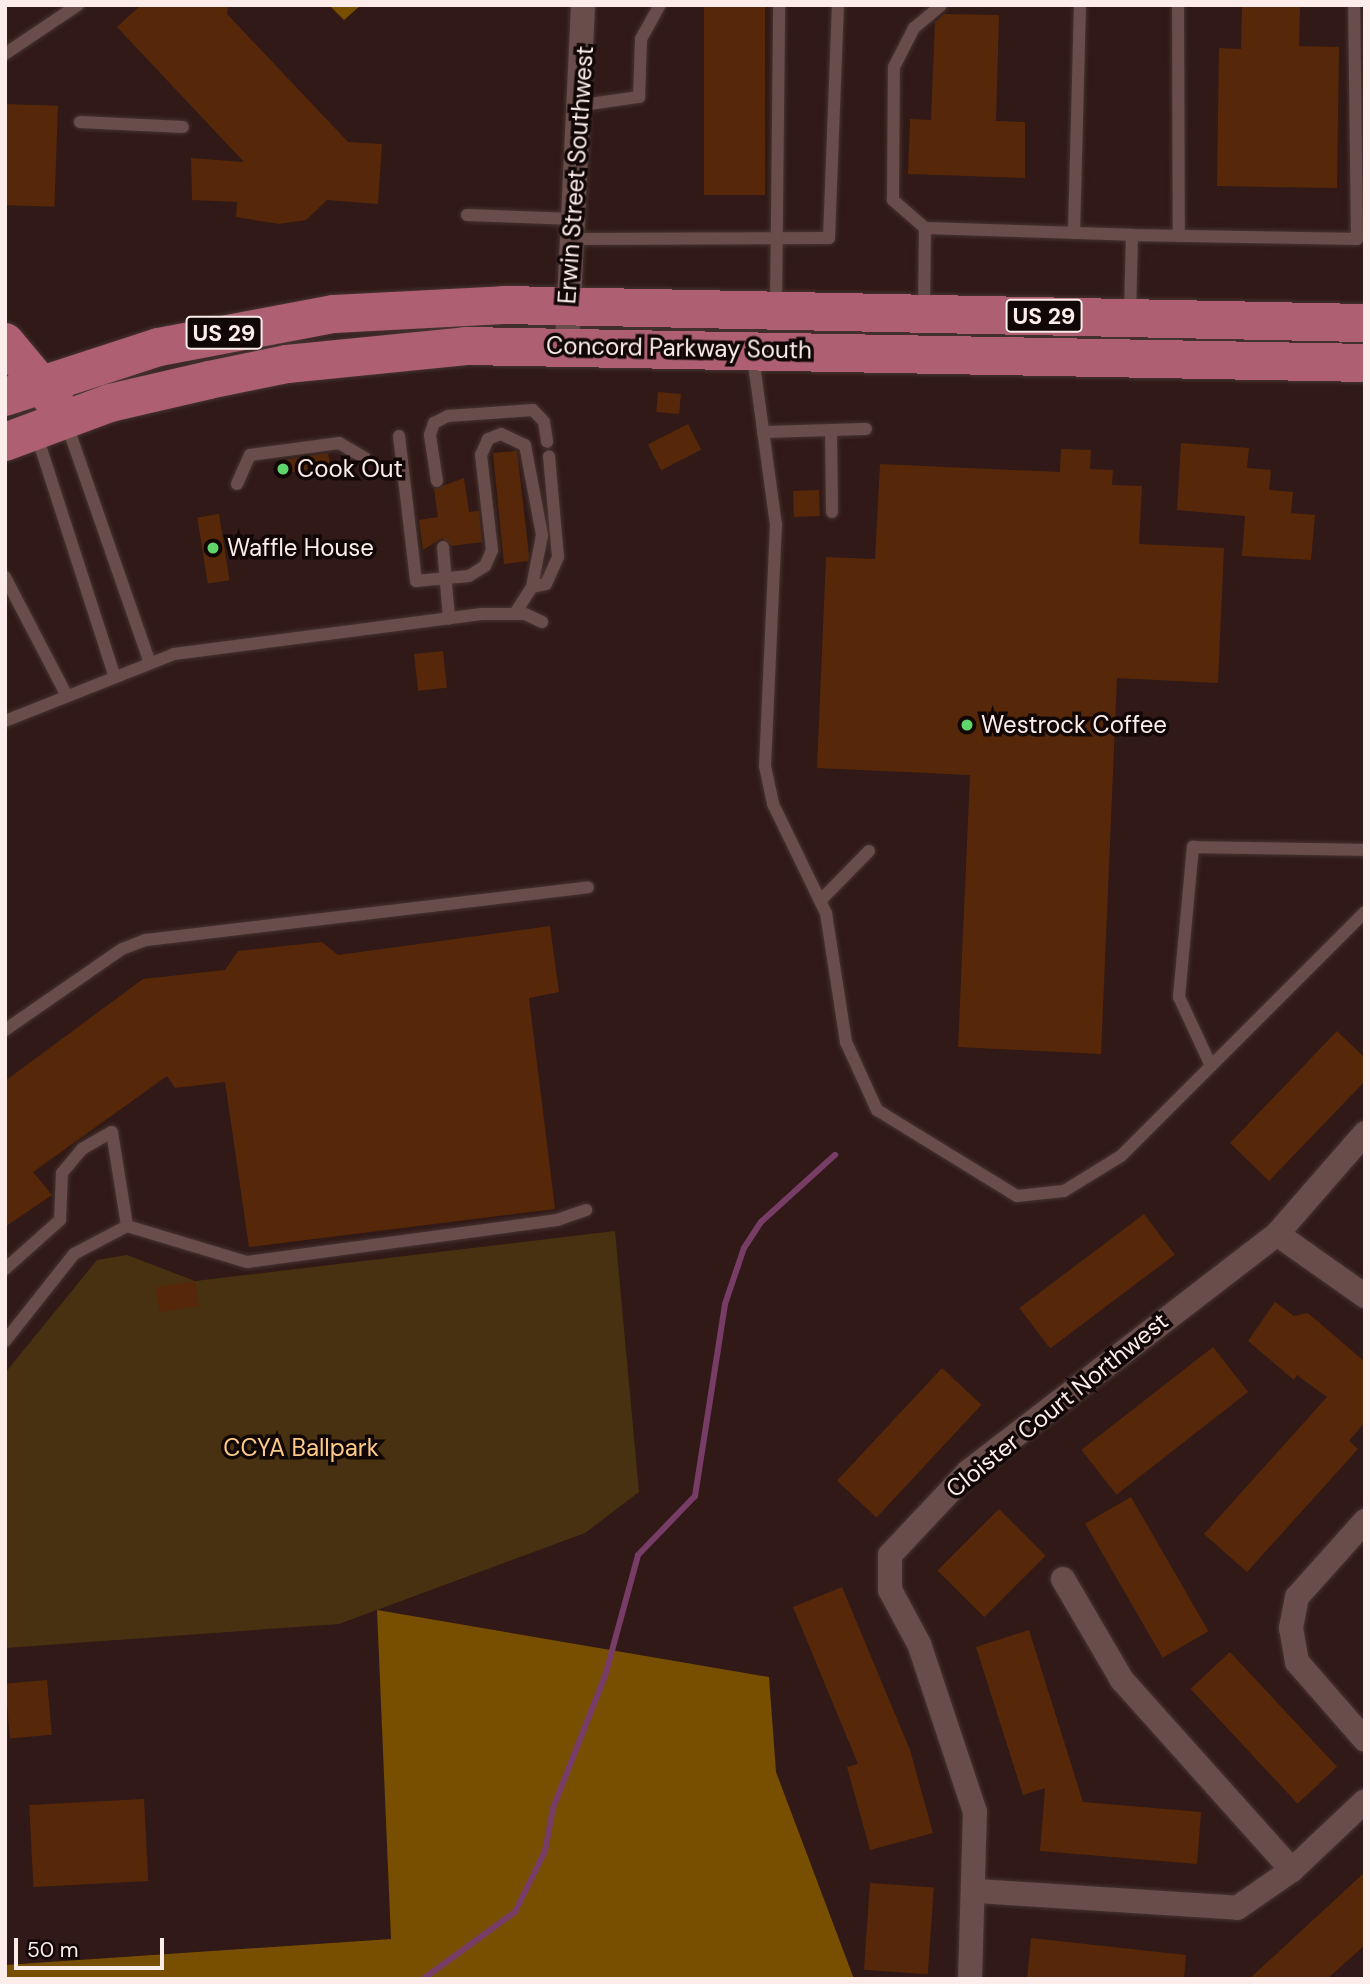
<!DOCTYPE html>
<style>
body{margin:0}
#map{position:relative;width:1370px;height:1984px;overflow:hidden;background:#301916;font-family:"DM Sans",sans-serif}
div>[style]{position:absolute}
.green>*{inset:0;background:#473110}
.forest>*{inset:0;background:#784f00}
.stream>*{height:6px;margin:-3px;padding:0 3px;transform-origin:3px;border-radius:3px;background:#783d67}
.building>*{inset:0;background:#562809;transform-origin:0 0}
.roads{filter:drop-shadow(0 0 2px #453331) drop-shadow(0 0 2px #453331)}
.lane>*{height:12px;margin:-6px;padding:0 6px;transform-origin:6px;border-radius:6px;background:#684d4a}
.street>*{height:24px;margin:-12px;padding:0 12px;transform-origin:12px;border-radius:12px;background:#684d4a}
.primary>*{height:38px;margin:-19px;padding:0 19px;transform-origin:19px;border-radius:19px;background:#ae6072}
.dots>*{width:19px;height:19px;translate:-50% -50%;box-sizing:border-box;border:4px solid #110706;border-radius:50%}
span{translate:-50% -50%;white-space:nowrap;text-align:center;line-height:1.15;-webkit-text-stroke:7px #110706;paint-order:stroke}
.shield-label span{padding:2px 5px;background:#110706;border:2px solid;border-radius:5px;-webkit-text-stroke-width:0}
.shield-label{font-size:23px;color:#fdedea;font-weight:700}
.street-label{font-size:24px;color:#fdedea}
.poi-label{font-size:24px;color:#fdedea}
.left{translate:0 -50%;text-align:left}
.park-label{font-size:24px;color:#fdcb87}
.frame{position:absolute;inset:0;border:7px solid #fdedea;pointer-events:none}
.scale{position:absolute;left:14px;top:1938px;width:150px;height:32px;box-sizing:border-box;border:4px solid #fdedea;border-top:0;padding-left:9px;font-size:21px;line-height:24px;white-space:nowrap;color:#fdedea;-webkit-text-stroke:5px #110706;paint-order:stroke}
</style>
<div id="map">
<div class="green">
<div style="clip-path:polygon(615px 1231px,639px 1492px,585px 1533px,339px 1624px,5px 1648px,5px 1373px,97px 1260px,127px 1255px,195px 1281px)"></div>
</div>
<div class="forest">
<div style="clip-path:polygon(329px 5px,361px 5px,344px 20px)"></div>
<div style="clip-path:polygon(377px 1610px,769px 1677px,776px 1772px,854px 1979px,5px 1979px,5px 1965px,391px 1939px)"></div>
</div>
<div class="stream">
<div style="left:423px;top:1979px;width:114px;rotate:-36.1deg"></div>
<div style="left:515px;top:1912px;width:68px;rotate:-63.8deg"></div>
<div style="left:545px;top:1851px;width:44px;rotate:-79.5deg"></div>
<div style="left:553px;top:1808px;width:142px;rotate:-68.5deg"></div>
<div style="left:605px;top:1676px;width:125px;rotate:-74.7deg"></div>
<div style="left:638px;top:1555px;width:82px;rotate:-46deg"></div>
<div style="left:695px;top:1496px;width:194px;rotate:-81.1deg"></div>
<div style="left:725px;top:1304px;width:59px;rotate:-71.3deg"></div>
<div style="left:744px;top:1248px;width:31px;rotate:-57deg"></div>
<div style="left:761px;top:1222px;width:100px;rotate:-42.2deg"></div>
</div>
<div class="building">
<div style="clip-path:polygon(141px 5px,228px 5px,227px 14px,348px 142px,382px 144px,378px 204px,327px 200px,306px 220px,279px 224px,236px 217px,237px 202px,192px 200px,191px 158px,244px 162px,117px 27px)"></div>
<div style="left:704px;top:5px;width:61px;height:190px"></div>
<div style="clip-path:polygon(1242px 5px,1300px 5px,1299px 46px,1339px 47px,1337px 188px,1217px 186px,1219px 48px,1241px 49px)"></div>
<div style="clip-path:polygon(944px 14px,999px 15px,996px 121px,1025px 122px,1025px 178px,908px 174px,910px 119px,931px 120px,935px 22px)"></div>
<div style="left:5px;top:104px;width:53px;height:101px;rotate:2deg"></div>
<div style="left:658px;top:392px;width:23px;height:20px;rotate:5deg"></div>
<div style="left:688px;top:424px;width:29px;height:45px;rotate:63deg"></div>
<div style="clip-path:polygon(1181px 443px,1249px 448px,1247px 468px,1271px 470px,1269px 490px,1293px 492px,1291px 513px,1315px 515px,1311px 560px,1242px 556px,1245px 516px,1177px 510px)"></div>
<div style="clip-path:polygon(1061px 449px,1091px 450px,1090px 469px,1113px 470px,1112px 485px,1142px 486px,1139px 544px,1224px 548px,1218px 683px,1117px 678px,1101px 1054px,958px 1047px,970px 775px,817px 768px,826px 557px,875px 559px,880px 464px,1060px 472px)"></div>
<div style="clip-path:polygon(517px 451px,529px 555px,528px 561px,504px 564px,493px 453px)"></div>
<div style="left:328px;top:453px;width:13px;height:45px;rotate:81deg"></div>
<div style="clip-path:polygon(464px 478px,469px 512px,479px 511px,482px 542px,452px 546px,442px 538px,423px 550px,419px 520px,438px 517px,434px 489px)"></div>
<div style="left:819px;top:490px;width:26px;height:26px;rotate:88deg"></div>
<div style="left:219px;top:514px;width:67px;height:22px;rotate:81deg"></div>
<div style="left:443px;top:651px;width:37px;height:29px;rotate:84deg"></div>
<div style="clip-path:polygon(550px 926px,559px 992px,529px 998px,555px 1209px,249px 1247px,225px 1082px,175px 1088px,167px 1076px,33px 1172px,52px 1195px,5px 1227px,5px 1081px,143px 979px,225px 970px,238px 951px,322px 942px,338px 955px)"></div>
<div style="clip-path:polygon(1337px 1031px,1365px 1058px,1365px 1081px,1269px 1181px,1230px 1143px)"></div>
<div style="left:1144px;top:1214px;width:51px;height:156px;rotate:53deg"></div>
<div style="left:195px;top:1281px;width:25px;height:40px;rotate:81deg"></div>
<div style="clip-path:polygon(1275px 1302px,1294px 1316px,1308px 1313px,1365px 1362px,1365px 1422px,1349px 1441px,1358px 1449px,1247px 1572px,1204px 1534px,1327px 1397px,1297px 1375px,1294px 1380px,1248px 1341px)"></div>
<div style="left:1213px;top:1347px;width:57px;height:167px;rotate:52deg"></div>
<div style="left:942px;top:1368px;width:54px;height:154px;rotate:43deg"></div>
<div style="left:1131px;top:1497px;width:155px;height:53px;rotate:60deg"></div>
<div style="left:999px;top:1509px;width:66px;height:87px;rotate:45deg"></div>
<div style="clip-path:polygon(842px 1587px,910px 1750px,933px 1833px,870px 1850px,847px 1767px,858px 1764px,793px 1607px)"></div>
<div style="clip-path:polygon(1029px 1630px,1083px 1802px,1201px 1812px,1197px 1864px,1040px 1851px,1045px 1788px,1023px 1795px,976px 1647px)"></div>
<div style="left:1230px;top:1652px;width:157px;height:54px;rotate:47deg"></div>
<div style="left:47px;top:1680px;width:55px;height:42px;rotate:85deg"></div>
<div style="left:144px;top:1799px;width:82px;height:115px;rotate:87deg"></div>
<div style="clip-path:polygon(1365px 1872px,1365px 1945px,1327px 1979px,1249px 1979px)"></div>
<div style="left:870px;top:1883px;width:64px;height:87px;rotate:4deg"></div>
<div style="clip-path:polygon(1031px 1938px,1186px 1955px,1184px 1979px,1027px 1979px)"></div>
</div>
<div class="roads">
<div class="lane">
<div style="left:1178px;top:5px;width:231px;rotate:89.8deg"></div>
<div style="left:5px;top:54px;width:88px;rotate:-33.9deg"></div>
<div style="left:582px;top:105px;width:58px;rotate:-8deg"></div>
<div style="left:639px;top:97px;width:58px;rotate:-88deg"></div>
<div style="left:641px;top:39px;width:39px;rotate:-61deg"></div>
<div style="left:80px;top:122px;width:103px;rotate:2.8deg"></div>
<div style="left:467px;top:215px;width:107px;rotate:2.1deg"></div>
<div style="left:925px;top:228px;width:43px;rotate:-138.8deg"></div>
<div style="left:893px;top:200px;width:133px;rotate:-89.6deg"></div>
<div style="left:894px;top:67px;width:44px;rotate:-62.9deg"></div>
<div style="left:914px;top:28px;width:35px;rotate:-40deg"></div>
<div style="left:1074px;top:233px;width:228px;rotate:-88.5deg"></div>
<div style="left:572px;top:239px;width:257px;rotate:-0.2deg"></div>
<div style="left:829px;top:238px;width:233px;rotate:-87.8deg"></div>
<div style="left:776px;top:308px;width:303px;rotate:-89.4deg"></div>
<div style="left:924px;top:308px;width:80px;rotate:-89.3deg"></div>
<div style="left:925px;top:228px;width:207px;rotate:1.9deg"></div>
<div style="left:1130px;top:315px;width:80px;rotate:-88.6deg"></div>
<div style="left:1132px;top:235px;width:225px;rotate:1deg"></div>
<div style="left:1357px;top:239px;width:234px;rotate:-90.7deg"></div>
<div style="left:753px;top:357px;width:169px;rotate:82.2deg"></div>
<div style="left:776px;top:524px;width:242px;rotate:92.6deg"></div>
<div style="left:765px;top:766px;width:39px;rotate:78deg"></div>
<div style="left:773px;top:804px;width:121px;rotate:64.1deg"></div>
<div style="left:826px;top:913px;width:131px;rotate:81.2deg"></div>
<div style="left:846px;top:1042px;width:75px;rotate:65.5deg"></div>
<div style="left:877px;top:1110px;width:164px;rotate:31.6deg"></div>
<div style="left:1017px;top:1196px;width:47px;rotate:-6.1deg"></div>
<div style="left:1064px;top:1191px;width:67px;rotate:-31.6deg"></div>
<div style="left:1121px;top:1156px;width:345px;rotate:-45deg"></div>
<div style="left:66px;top:422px;width:255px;rotate:70.8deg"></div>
<div style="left:831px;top:430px;width:82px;rotate:89.3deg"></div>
<div style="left:763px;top:432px;width:103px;rotate:-1.7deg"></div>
<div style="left:37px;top:436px;width:251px;rotate:72.1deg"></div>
<div style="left:399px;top:436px;width:146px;rotate:83.3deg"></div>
<div style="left:416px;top:581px;width:53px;rotate:-5.4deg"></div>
<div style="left:469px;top:576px;width:19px;rotate:-32deg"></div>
<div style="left:485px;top:566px;width:17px;rotate:-66deg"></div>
<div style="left:492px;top:550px;width:96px;rotate:-96.6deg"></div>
<div style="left:481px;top:455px;width:17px;rotate:-66deg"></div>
<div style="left:488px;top:439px;width:14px;rotate:-21deg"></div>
<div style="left:501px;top:434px;width:26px;rotate:25deg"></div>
<div style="left:525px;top:445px;width:92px;rotate:79.3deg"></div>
<div style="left:542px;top:535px;width:53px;rotate:100.9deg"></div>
<div style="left:532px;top:587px;width:31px;rotate:123deg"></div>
<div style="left:437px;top:481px;width:47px;rotate:-98.7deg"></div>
<div style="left:430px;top:435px;width:13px;rotate:-72deg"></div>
<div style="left:434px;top:423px;width:16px;rotate:-27deg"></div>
<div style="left:448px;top:416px;width:85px;rotate:-4deg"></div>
<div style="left:533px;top:410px;width:16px;rotate:47deg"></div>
<div style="left:544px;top:422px;width:20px;rotate:81deg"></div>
<div style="left:237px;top:484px;width:32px;rotate:-66deg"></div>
<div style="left:250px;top:455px;width:90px;rotate:-7.7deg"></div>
<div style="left:339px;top:443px;width:30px;rotate:30deg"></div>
<div style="left:443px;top:547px;width:72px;rotate:85.2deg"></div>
<div style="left:5px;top:577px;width:132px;rotate:62.5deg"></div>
<div style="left:532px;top:587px;width:14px;rotate:-12deg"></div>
<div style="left:546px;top:584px;width:30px;rotate:-66deg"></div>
<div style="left:558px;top:557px;width:101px;rotate:-95.1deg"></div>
<div style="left:5px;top:721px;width:182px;rotate:-21.6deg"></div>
<div style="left:174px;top:654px;width:310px;rotate:-7.4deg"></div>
<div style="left:481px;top:614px;width:44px"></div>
<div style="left:525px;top:614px;width:19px;rotate:25deg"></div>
<div style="left:820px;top:901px;width:70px;rotate:-45.6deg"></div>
<div style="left:5px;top:1030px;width:142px;rotate:-34.7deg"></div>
<div style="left:122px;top:949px;width:26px;rotate:-21deg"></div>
<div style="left:146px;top:940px;width:445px;rotate:-6.8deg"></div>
<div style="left:1211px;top:1066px;width:76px;rotate:-114.9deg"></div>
<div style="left:1179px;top:997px;width:151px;rotate:-84.7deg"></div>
<div style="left:1193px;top:847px;width:172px;rotate:1deg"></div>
<div style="left:127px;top:1226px;width:125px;rotate:16.7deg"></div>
<div style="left:247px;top:1262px;width:313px;rotate:-7.7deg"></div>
<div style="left:557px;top:1220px;width:31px;rotate:-19deg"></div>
<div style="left:5px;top:1269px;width:74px;rotate:-41.7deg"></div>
<div style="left:60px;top:1220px;width:47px;rotate:-87.6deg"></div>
<div style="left:62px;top:1173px;width:31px;rotate:-50deg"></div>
<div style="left:82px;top:1149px;width:34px;rotate:-30deg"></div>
<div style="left:112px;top:1132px;width:95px;rotate:80.9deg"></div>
<div style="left:127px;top:1226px;width:60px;rotate:152.2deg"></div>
<div style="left:74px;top:1254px;width:111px;rotate:128.4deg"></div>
</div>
<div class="street">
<div style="left:567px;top:345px;width:340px;rotate:-87.3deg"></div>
<div style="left:1277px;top:1234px;width:108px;rotate:35.2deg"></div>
<div style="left:1365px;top:1521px;width:102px;rotate:131.8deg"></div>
<div style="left:1297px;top:1597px;width:32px;rotate:101deg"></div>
<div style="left:1291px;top:1628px;width:35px;rotate:80deg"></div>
<div style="left:1297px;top:1662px;width:103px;rotate:48.9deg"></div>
<div style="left:1063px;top:1579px;width:117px;rotate:59.7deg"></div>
<div style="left:1122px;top:1680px;width:255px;rotate:48.2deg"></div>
<div style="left:977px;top:1891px;width:261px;rotate:3.7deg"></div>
<div style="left:1237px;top:1908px;width:67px;rotate:-34.6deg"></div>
<div style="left:1292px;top:1870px;width:100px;rotate:-43.4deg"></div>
<div style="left:970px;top:1979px;width:167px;rotate:-88.3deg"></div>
<div style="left:975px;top:1812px;width:177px;rotate:-108.4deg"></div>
<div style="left:919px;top:1644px;width:61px;rotate:-118.2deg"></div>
<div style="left:890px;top:1590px;width:35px;rotate:-90deg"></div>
<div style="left:890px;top:1555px;width:114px;rotate:-46.8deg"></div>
<div style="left:968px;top:1472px;width:390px;rotate:-37.6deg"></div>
<div style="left:1277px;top:1234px;width:134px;rotate:-48.9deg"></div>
</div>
<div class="primary">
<div style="left:5px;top:342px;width:78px;rotate:50.2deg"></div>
<div style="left:5px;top:397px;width:162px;rotate:-18deg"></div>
<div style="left:159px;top:347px;width:178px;rotate:-10.7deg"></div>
<div style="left:334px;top:314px;width:170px;rotate:-3deg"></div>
<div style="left:504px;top:305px;width:861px;rotate:1.2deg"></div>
<div style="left:5px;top:442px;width:112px;rotate:-20.4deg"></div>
<div style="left:110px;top:403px;width:102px;rotate:-13.1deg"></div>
<div style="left:209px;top:380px;width:80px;rotate:-11.6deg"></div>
<div style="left:287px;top:364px;width:180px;rotate:-5.7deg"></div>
<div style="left:466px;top:346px;width:899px;rotate:1.08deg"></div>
</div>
</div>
<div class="dots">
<div style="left:283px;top:469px;background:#60d56b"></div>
<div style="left:213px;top:548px;background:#60d56b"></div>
<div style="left:967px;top:725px;background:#60d56b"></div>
</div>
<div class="shield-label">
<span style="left:1044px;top:316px">US 29</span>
<span style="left:224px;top:333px">US 29</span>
</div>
<div class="street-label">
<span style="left:576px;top:175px;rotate:-86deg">Erwin Street Southwest</span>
<span style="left:679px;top:348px;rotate:1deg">Concord Parkway South</span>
<span style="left:1057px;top:1405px;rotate:-39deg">Cloister Court Northwest</span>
</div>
<div class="poi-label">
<span class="left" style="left:297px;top:469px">Cook Out</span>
<span class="left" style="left:227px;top:548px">Waffle House</span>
<span class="left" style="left:981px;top:725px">Westrock Coffee</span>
</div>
<div class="park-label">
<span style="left:301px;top:1448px">CCYA Ballpark</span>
</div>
<div class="frame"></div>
<div class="scale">50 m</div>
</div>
